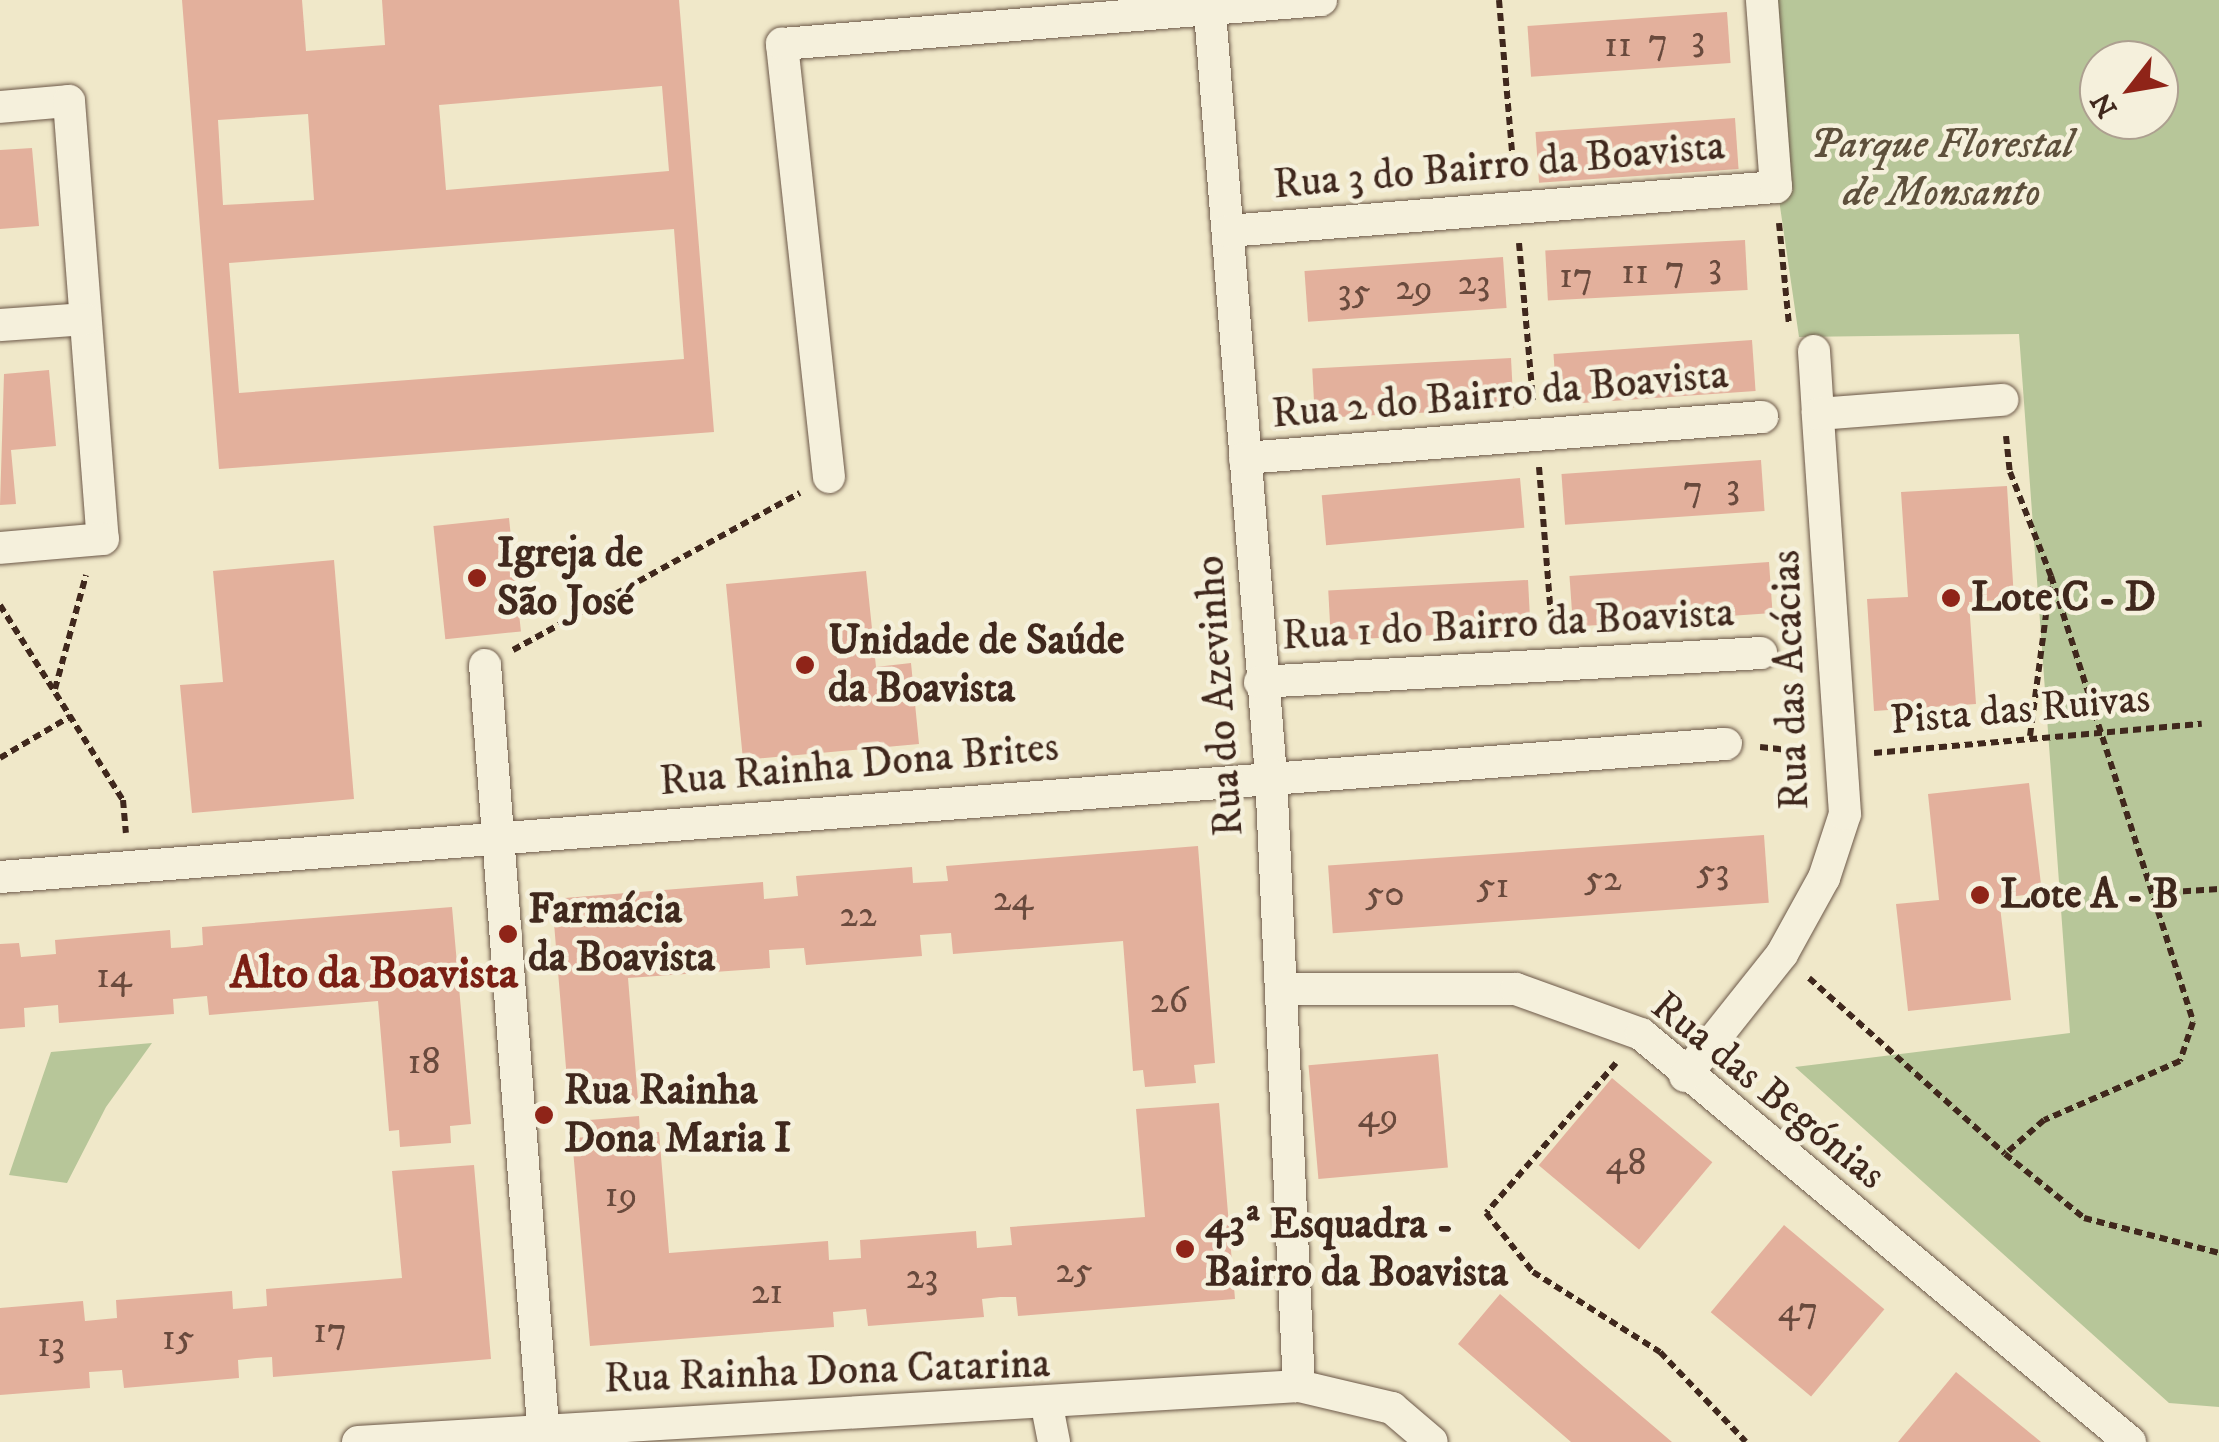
<!DOCTYPE html>
<meta charset="utf-8">
<style>
body{margin:0}
#map{position:relative;width:2219px;height:1442px;overflow:hidden;background:#f0e8c9;font-family:"IM FELL DW Pica",serif}
div>[style]{position:absolute}
.green>*{inset:0;background:#b7c699}
.building>*{inset:0;background:#e3b09c;transform-origin:0 0}
.path>*{height:6px;margin-top:-3px;transform-origin:0;background:repeating-linear-gradient(90deg,#40281d 0 8px,transparent 0 13px)}
.roads{filter:drop-shadow(0 0 2px #6c5848) drop-shadow(0 0 2px #6c5848)}
.street>*{height:32px;margin:-16px;padding:0 16px;transform-origin:16px;border-radius:16px;background:#f5f0dc}
.dots>*{width:28px;height:28px;translate:-50% -50%;box-sizing:border-box;border:5px solid #f5f0dc;border-radius:50%}
span{translate:-50% -50%;white-space:nowrap;text-align:center;line-height:1.15;-webkit-text-stroke:9px #f5f0dc;paint-order:stroke}
.number-label{font-size:38px;color:#694a3d}
.number-label span{-webkit-text-stroke-width:0}
.park-label{font-size:42px;color:#5e503c;font-style:italic}
.street-label{font-size:42px;color:#40281d}
.poi-label{font-size:42px;color:#40281d;font-weight:700}
.left{translate:0 -50%;text-align:left}
.neighbourhood-label{font-size:45px;color:#7a1f14;font-weight:700}
.north{position:absolute;left:2079px;top:40px;width:100px;height:100px;box-sizing:border-box;background:#f5f0dc;border:2px solid #ada090;border-radius:50%;rotate:239deg;font-size:28px;font-weight:700;line-height:40px;text-align:center;color:#40281d}
.north::after{content:'';display:block;margin:auto;width:35px;height:45px;background:#8f2418;clip-path:polygon(50% 0,100% 100%,50% 72%,0 100%)}
</style>
<div id="map">
<div class="green">
<div style="clip-path:polygon(evenodd,1750px 0,2219px 0,2219px 1407px,2169px 1403px,1795px 1067px,2070px 1033px,2019px 334px,1799px 337px,1750px 0,2099px 60px,2159px 60px,2159px 120px,2099px 120px,2099px 60px)"></div>
<div style="clip-path:polygon(152px 1043px,106px 1107px,67px 1183px,9px 1175px,51px 1052px)"></div>
</div>
<div class="building">
<div style="clip-path:polygon(evenodd,182px 0,302px 0,306px 51px,385px 45px,382px 0,679px 0,714px 432px,219px 469px,182px 0,662px 86px,669px 171px,446px 190px,439px 105px,662px 86px,182px 0,308px 114px,314px 200px,223px 205px,218px 120px,308px 114px,182px 0,674px 229px,684px 359px,239px 393px,229px 263px,674px 229px)"></div>
<div style="left:1727px;top:12px;width:51px;height:200px;rotate:86deg"></div>
<div style="left:1735px;top:118px;width:51px;height:200px;rotate:86deg"></div>
<div style="clip-path:polygon(32px 148px,39px 226px,0 229px,0 150px)"></div>
<div style="left:1745px;top:240px;width:50px;height:200px;rotate:87deg"></div>
<div style="left:1503px;top:257px;width:51px;height:199px;rotate:86deg"></div>
<div style="left:1752px;top:340px;width:51px;height:199px;rotate:86deg"></div>
<div style="left:1511px;top:358px;width:50px;height:199px;rotate:87deg"></div>
<div style="clip-path:polygon(49px 370px,56px 446px,11px 450px,16px 504px,0 505px,4px 374px)"></div>
<div style="left:1761px;top:460px;width:51px;height:200px;rotate:86deg"></div>
<div style="left:1520px;top:478px;width:50px;height:199px;rotate:85deg"></div>
<div style="clip-path:polygon(2007px 486px,2014px 599px,1969px 602px,1976px 704px,1874px 711px,1867px 599px,1908px 597px,1901px 492px)"></div>
<div style="left:509px;top:518px;width:114px;height:76px;rotate:84deg"></div>
<div style="clip-path:polygon(334px 560px,354px 799px,192px 813px,180px 685px,223px 682px,213px 571px)"></div>
<div style="left:1769px;top:562px;width:51px;height:200px;rotate:86deg"></div>
<div style="clip-path:polygon(866px 571px,876px 667px,911px 663px,919px 744px,743px 760px,726px 584px)"></div>
<div style="left:1528px;top:580px;width:50px;height:200px;rotate:87deg"></div>
<div style="clip-path:polygon(2029px 783px,2042px 893px,1999px 898px,2011px 1000px,1908px 1011px,1896px 904px,1939px 900px,1928px 794px)"></div>
<div style="left:1764px;top:835px;width:68px;height:437px;rotate:86deg"></div>
<div style="clip-path:polygon(1198px 846px,1215px 1063px,1194px 1065px,1196px 1083px,1145px 1087px,1143px 1070px,1133px 1071px,1123px 941px,953px 954px,951px 933px,920px 935px,922px 956px,806px 965px,804px 948px,769px 950px,770px 968px,628px 978px,638px 1100px,569px 1104px,552px 899px,763px 882px,764px 899px,798px 896px,796px 876px,912px 867px,913px 883px,948px 881px,946px 866px)"></div>
<div style="clip-path:polygon(452px 907px,471px 1124px,450px 1126px,451px 1143px,400px 1147px,399px 1130px,389px 1131px,378px 1001px,209px 1015px,207px 996px,173px 999px,174px 1014px,59px 1023px,58px 1005px,24px 1008px,25px 1027px,0 1029px,0 944px,19px 943px,21px 957px,56px 954px,55px 940px,170px 930px,171px 948px,186px 947px,203px 945px,202px 927px)"></div>
<div style="left:1438px;top:1054px;width:114px;height:130px;rotate:85deg"></div>
<div style="left:1612px;top:1078px;width:131px;height:114px;rotate:40deg"></div>
<div style="clip-path:polygon(1219px 1103px,1235px 1299px,1018px 1316px,1016px 1297px,1000px 1297px,982px 1299px,984px 1317px,868px 1326px,866px 1309px,833px 1312px,834px 1327px,590px 1346px,572px 1138px,590px 1137px,589px 1120px,639px 1116px,640px 1133px,659px 1132px,669px 1253px,828px 1241px,829px 1260px,861px 1258px,860px 1240px,976px 1231px,977px 1248px,1012px 1245px,1010px 1227px,1145px 1217px,1136px 1109px)"></div>
<div style="clip-path:polygon(474px 1165px,491px 1359px,273px 1377px,272px 1357px,256px 1358px,238px 1360px,239px 1378px,124px 1388px,122px 1370px,89px 1372px,90px 1388px,0 1395px,0 1308px,83px 1301px,85px 1321px,117px 1318px,116px 1300px,232px 1291px,233px 1309px,267px 1306px,266px 1289px,402px 1278px,392px 1171px)"></div>
<div style="left:1784px;top:1225px;width:131px;height:114px;rotate:40deg"></div>
<div style="clip-path:polygon(1500px 1294px,1584px 1367px,1672px 1442px,1571px 1442px,1541px 1416px,1458px 1344px)"></div>
<div style="clip-path:polygon(1956px 1372px,2041px 1442px,1898px 1442px)"></div>
</div>
<div class="path">
<div style="left:1499px;top:0;width:176px;rotate:85.1deg"></div>
<div style="left:1779px;top:223px;width:102px;rotate:84.4deg"></div>
<div style="left:1519px;top:243px;width:158px;rotate:84.9deg"></div>
<div style="left:2006px;top:436px;width:36px;rotate:84deg"></div>
<div style="left:2010px;top:472px;width:112px;rotate:68.5deg"></div>
<div style="left:1539px;top:467px;width:163px;rotate:85.4deg"></div>
<div style="left:0;top:605px;width:231px;rotate:57.8deg"></div>
<div style="left:123px;top:800px;width:33px;rotate:85deg"></div>
<div style="left:513px;top:650px;width:327px;rotate:-28.7deg"></div>
<div style="left:55px;top:689px;width:118px;rotate:-74.8deg"></div>
<div style="left:2030px;top:736px;width:161px;rotate:-82.5deg"></div>
<div style="left:2051px;top:576px;width:468px;rotate:72.3deg"></div>
<div style="left:2193px;top:1022px;width:41px;rotate:108.4deg"></div>
<div style="left:2180px;top:1061px;width:148px;rotate:156.5deg"></div>
<div style="left:2044px;top:1120px;width:52px;rotate:138.9deg"></div>
<div style="left:2005px;top:1154px;width:102px;rotate:39deg"></div>
<div style="left:2084px;top:1218px;width:139px;rotate:14.5deg"></div>
<div style="left:1760px;top:747px;width:47px;rotate:6.1deg"></div>
<div style="left:1874px;top:753px;width:329px;rotate:-5.1deg"></div>
<div style="left:0;top:758px;width:82px;rotate:-30.6deg"></div>
<div style="left:2157px;top:893px;width:62px;rotate:-3.7deg"></div>
<div style="left:1809px;top:978px;width:263px;rotate:41.9deg"></div>
<div style="left:1616px;top:1063px;width:198px;rotate:130.9deg"></div>
<div style="left:1486px;top:1213px;width:75px;rotate:51.5deg"></div>
<div style="left:1533px;top:1272px;width:150px;rotate:32.2deg"></div>
<div style="left:1660px;top:1352px;width:124px;rotate:46.3deg"></div>
</div>
<div class="roads">
<div class="street">
<div style="left:1209px;top:0;width:777px;rotate:85.43deg"></div>
<div style="left:1271px;top:775px;width:612px;rotate:87.38deg"></div>
<div style="left:0;top:107px;width:69px;rotate:-5deg"></div>
<div style="left:69px;top:101px;width:439px;rotate:85.6deg"></div>
<div style="left:103px;top:539px;width:103px;rotate:175deg"></div>
<div style="left:1228px;top:231px;width:550px;rotate:-4.59deg"></div>
<div style="left:1776px;top:187px;width:188px;rotate:-94.3deg"></div>
<div style="left:0;top:325px;width:85px;rotate:-4deg"></div>
<div style="left:1814px;top:351px;width:63px;rotate:86.4deg"></div>
<div style="left:1245px;top:458px;width:519px;rotate:-4.53deg"></div>
<div style="left:829px;top:477px;width:436px;rotate:-96.2deg"></div>
<div style="left:782px;top:44px;width:541px;rotate:-4.67deg"></div>
<div style="left:485px;top:665px;width:762px;rotate:85.64deg"></div>
<div style="left:1260px;top:682px;width:502px;rotate:-3.31deg"></div>
<div style="left:0;top:877px;width:1731px;rotate:-4.41deg"></div>
<div style="left:1281px;top:989px;width:235px"></div>
<div style="left:1516px;top:989px;width:133px;rotate:19.8deg"></div>
<div style="left:1641px;top:1034px;width:637px;rotate:39.84deg"></div>
<div style="left:1685px;top:1076px;width:156px;rotate:-51.5deg"></div>
<div style="left:1782px;top:954px;width:87px;rotate:-61.1deg"></div>
<div style="left:1824px;top:878px;width:67px;rotate:-71.8deg"></div>
<div style="left:1845px;top:814px;width:401px;rotate:-93.9deg"></div>
<div style="left:1818px;top:414px;width:185px;rotate:-4.4deg"></div>
<div style="left:1047px;top:1406px;width:37px;rotate:79deg"></div>
<div style="left:358px;top:1442px;width:943px;rotate:-3.41deg"></div>
<div style="left:1299px;top:1386px;width:96px;rotate:13.3deg"></div>
<div style="left:1392px;top:1408px;width:52px;rotate:40.4deg"></div>
</div>
</div>
<div class="dots">
<div style="left:477px;top:578px;background:#8f2418"></div>
<div style="left:1951px;top:598px;background:#8f2418"></div>
<div style="left:805px;top:665px;background:#8f2418"></div>
<div style="left:1980px;top:895px;background:#8f2418"></div>
<div style="left:508px;top:934px;background:#8f2418"></div>
<div style="left:544px;top:1115px;background:#8f2418"></div>
<div style="left:1185px;top:1249px;background:#8f2418"></div>
</div>
<div class="number-label">
<span style="left:1698px;top:40px">3</span>
<span style="left:1658px;top:43px">7</span>
<span style="left:1618px;top:46px">11</span>
<span style="left:1715px;top:267px">3</span>
<span style="left:1675px;top:270px">7</span>
<span style="left:1635px;top:273px">11</span>
<span style="left:1576px;top:277px">17</span>
<span style="left:1474px;top:284px">23</span>
<span style="left:1414px;top:289px">29</span>
<span style="left:1354px;top:293px">35</span>
<span style="left:1733px;top:488px">3</span>
<span style="left:1693px;top:490px">7</span>
<span style="left:1713px;top:873px">53</span>
<span style="left:1603px;top:880px">52</span>
<span style="left:1493px;top:887px">51</span>
<span style="left:1385px;top:895px">50</span>
<span style="left:1013px;top:900px">24</span>
<span style="left:858px;top:916px">22</span>
<span style="left:114px;top:977px">14</span>
<span style="left:1169px;top:1002px">26</span>
<span style="left:424px;top:1063px">18</span>
<span style="left:1378px;top:1117px">49</span>
<span style="left:1626px;top:1164px">48</span>
<span style="left:621px;top:1196px">19</span>
<span style="left:1074px;top:1272px">25</span>
<span style="left:922px;top:1278px">23</span>
<span style="left:767px;top:1293px">21</span>
<span style="left:1798px;top:1311px">47</span>
<span style="left:330px;top:1332px">17</span>
<span style="left:178px;top:1339px">15</span>
<span style="left:51px;top:1346px">13</span>
</div>
<div class="park-label">
<span style="left:1942px;top:169px">Parque Florestal<br>de Monsanto</span>
</div>
<div class="street-label">
<span style="left:1499px;top:166px;rotate:-5deg">Rua 3 do Bairro da Boavista</span>
<span style="left:1500px;top:395px;rotate:-5deg">Rua 2 do Bairro da Boavista</span>
<span style="left:1508px;top:625px;rotate:-3deg">Rua 1 do Bairro da Boavista</span>
<span style="left:1791px;top:680px;rotate:-92deg">Rua das Acácias</span>
<span style="left:1220px;top:696px;rotate:-94deg">Rua do Azevinho</span>
<span style="left:2020px;top:710px;rotate:-5deg">Pista das Ruivas</span>
<span style="left:859px;top:765px;rotate:-5deg">Rua Rainha Dona Brites</span>
<span style="left:1768px;top:1091px;rotate:39deg">Rua das Begónias</span>
<span style="left:827px;top:1372px;rotate:-2deg">Rua Rainha Dona Catarina</span>
</div>
<div class="poi-label">
<span class="left" style="left:497px;top:578px">Igreja de<br>São José</span>
<span class="left" style="left:1971px;top:598px">Lote C - D</span>
<span class="left" style="left:828px;top:665px">Unidade de Saúde<br>da Boavista</span>
<span class="left" style="left:2000px;top:895px">Lote A - B</span>
<span class="left" style="left:528px;top:934px">Farmácia<br>da Boavista</span>
<span class="left" style="left:564px;top:1115px">Rua Rainha<br>Dona Maria I</span>
<span class="left" style="left:1205px;top:1249px">43ª Esquadra -<br>Bairro da Boavista</span>
</div>
<div class="neighbourhood-label">
<span style="left:374px;top:975px">Alto da Boavista</span>
</div>
<div class="north">N</div>
</div>
